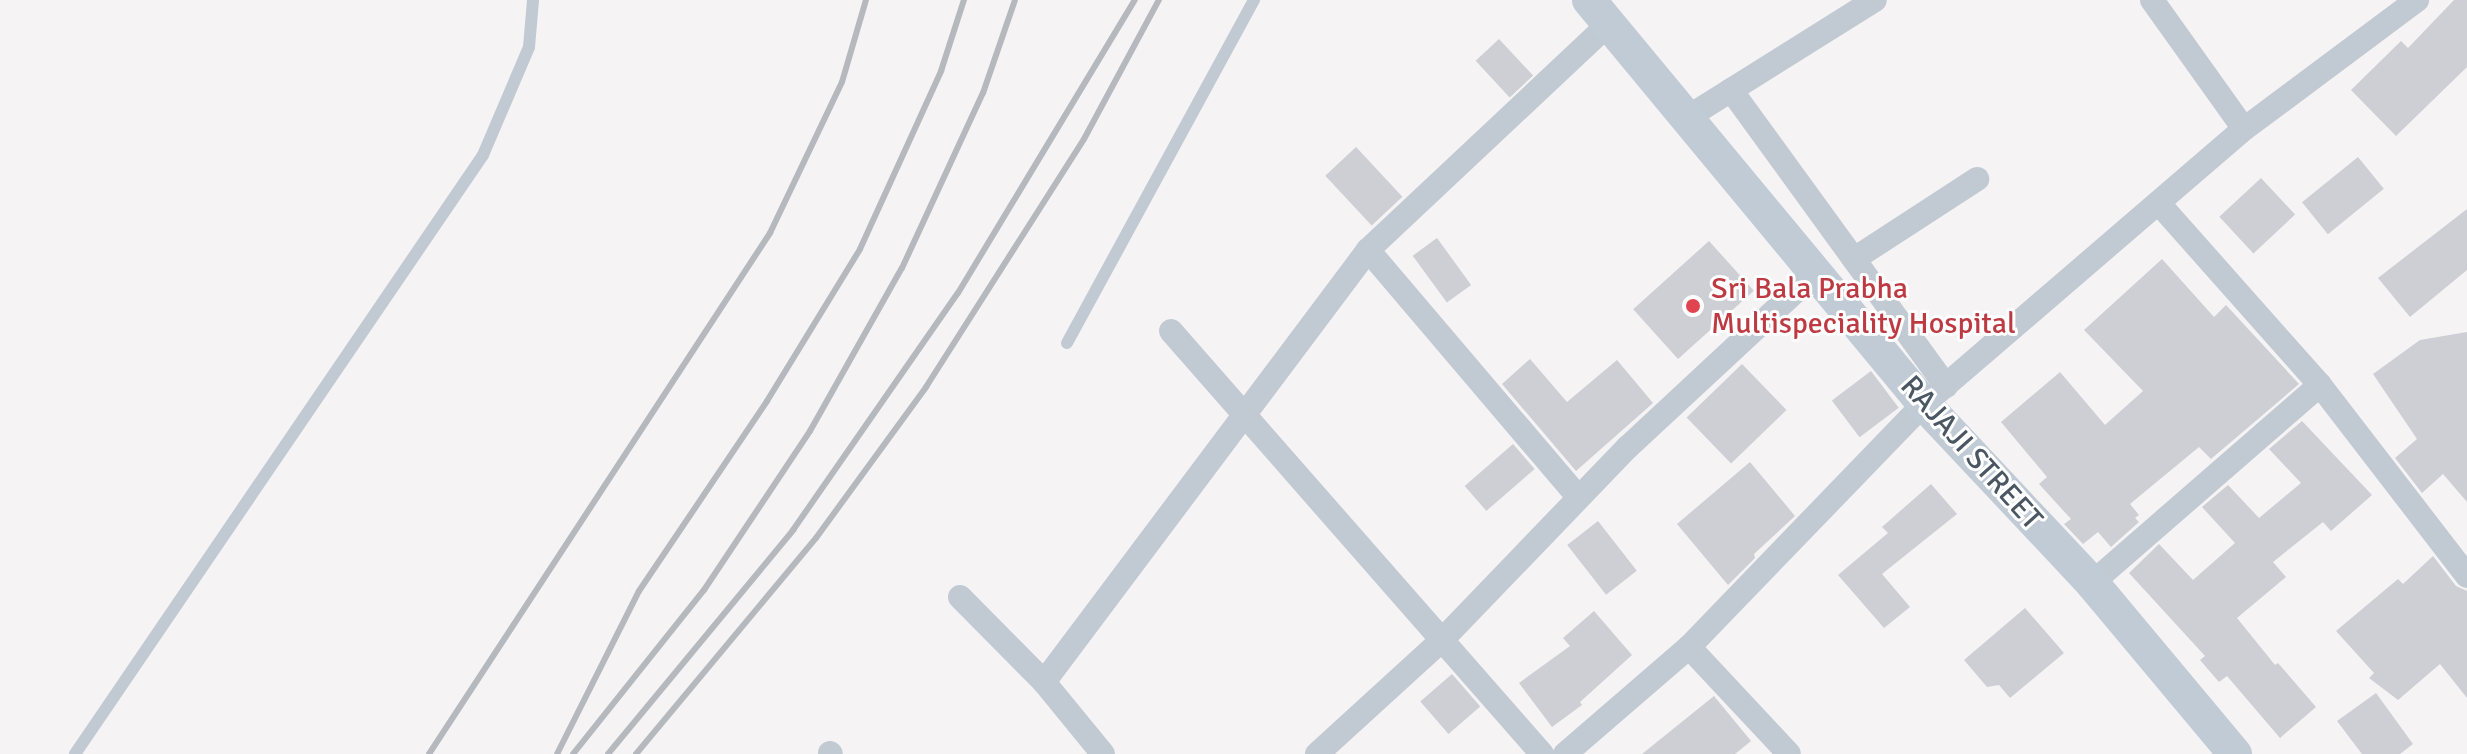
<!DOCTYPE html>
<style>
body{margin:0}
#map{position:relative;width:2467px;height:754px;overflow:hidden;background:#f5f3f3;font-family:Signika,sans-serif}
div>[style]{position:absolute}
.building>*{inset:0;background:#cdcfd5;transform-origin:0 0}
.lane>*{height:12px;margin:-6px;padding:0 6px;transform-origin:6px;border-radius:6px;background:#c1cad2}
.street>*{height:24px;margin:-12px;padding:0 12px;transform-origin:12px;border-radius:12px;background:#c1cad2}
.secondary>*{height:34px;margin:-17px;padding:0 17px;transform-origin:17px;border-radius:17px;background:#c1cbd6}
.rail>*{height:6px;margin:-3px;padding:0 3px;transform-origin:3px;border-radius:3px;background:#b5b8bd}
.dots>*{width:22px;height:22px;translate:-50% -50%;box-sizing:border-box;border:4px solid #fff;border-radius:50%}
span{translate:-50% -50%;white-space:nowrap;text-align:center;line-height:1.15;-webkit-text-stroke:6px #fff;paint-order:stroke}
.health-label{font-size:30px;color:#be3a42}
.left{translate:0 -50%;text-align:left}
.street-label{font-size:30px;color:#4a5661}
</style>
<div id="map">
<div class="building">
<div style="clip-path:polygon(2454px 0,2467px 0,2467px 67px,2396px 136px,2351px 90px,2401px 41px,2408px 48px)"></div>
<div style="left:1499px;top:39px;width:50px;height:32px;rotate:47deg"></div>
<div style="left:1356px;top:147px;width:68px;height:42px;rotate:47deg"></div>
<div style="left:2358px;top:157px;width:41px;height:72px;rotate:51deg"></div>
<div style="left:2261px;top:178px;width:50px;height:57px;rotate:47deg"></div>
<div style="clip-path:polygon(2467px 209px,2467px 270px,2410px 317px,2378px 278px)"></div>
<div style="left:1437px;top:238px;width:58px;height:30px;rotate:54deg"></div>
<div style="left:1709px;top:241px;width:67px;height:102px;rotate:48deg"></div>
<div style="clip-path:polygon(2162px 259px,2214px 317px,2226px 305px,2299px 384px,2211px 459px,2199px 447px,2130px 504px,2139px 515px,2135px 518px,2139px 522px,2111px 547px,2098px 532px,2083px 544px,2064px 524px,2071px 519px,2039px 484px,2047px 477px,2001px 422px,2060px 372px,2105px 425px,2143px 391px,2084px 330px)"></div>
<div style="clip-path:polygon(2467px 332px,2467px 502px,2443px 474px,2422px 493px,2395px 458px,2417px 439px,2373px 374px,2420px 340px)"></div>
<div style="clip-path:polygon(1530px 359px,1567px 402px,1617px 360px,1653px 403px,1576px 471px,1502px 384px)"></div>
<div style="left:1742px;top:364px;width:64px;height:77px;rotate:46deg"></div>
<div style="left:1871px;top:371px;width:46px;height:49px;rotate:53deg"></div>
<div style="clip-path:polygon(2302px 421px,2372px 495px,2331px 531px,2323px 522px,2273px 562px,2286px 577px,2237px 618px,2275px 665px,2278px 663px,2316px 707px,2280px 738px,2227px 676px,2219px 682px,2200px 660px,2205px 656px,2129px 573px,2159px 544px,2193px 580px,2235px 543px,2202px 507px,2228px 485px,2259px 518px,2301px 483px,2269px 449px)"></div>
<div style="left:1513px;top:444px;width:33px;height:64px;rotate:49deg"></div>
<div style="clip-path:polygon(1750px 462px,1795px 516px,1754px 554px,1755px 558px,1728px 585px,1677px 524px)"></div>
<div style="clip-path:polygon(1931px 484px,1957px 514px,1882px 574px,1910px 607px,1884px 628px,1838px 575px,1888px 533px,1882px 527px)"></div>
<div style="left:1598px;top:521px;width:63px;height:39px;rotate:52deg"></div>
<div style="clip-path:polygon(2433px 556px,2456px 586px,2467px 591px,2467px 698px,2440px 664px,2398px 700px,2369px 678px,2374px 673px,2336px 631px,2398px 579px,2403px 584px)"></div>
<div style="clip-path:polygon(2025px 608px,2064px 653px,2010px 698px,1999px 685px,1987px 687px,1964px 660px)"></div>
<div style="clip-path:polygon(1594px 611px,1632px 655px,1580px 702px,1582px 705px,1552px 727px,1519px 683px,1570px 646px,1563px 638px)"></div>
<div style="left:1452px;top:674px;width:43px;height:42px;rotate:49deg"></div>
<div style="clip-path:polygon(2376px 693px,2413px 744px,2400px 754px,2362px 754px,2337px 721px)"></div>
<div style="clip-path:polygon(1714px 696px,1751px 741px,1735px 754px,1642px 754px)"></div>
</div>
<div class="lane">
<div style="left:1067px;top:343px;width:391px;rotate:-61.4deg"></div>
<div style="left:75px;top:754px;width:725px;rotate:-55.74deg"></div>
<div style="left:483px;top:155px;width:117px;rotate:-66.9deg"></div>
<div style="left:529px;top:47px;width:47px;rotate:-85.1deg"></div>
</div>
<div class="street">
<div style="left:2152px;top:0;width:158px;rotate:54.5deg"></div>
<div style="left:1731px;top:90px;width:366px;rotate:54deg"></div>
<div style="left:1685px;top:119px;width:224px;rotate:-32.1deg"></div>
<div style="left:1368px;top:250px;width:324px;rotate:49.6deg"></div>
<div style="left:1854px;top:259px;width:147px;rotate:-33deg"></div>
<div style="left:1171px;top:331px;width:563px;rotate:48.75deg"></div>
<div style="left:2320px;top:385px;width:241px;rotate:52.4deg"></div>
<div style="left:2092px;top:583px;width:302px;rotate:-41deg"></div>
<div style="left:2320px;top:385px;width:241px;rotate:-131.6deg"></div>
<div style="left:960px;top:597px;width:120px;rotate:45.3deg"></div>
<div style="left:1044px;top:682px;width:93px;rotate:50.7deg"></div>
<div style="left:1689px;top:647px;width:146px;rotate:46.9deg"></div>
<div style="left:1044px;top:682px;width:540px;rotate:-53.13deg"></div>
<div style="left:1368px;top:250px;width:329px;rotate:-43.2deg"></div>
<div style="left:830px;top:753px;width:1px;rotate:45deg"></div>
<div style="left:1317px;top:754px;width:172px;rotate:-42.4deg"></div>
<div style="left:1444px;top:638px;width:265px;rotate:-46.1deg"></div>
<div style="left:1628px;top:447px;width:255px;rotate:-42.9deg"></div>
<div style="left:1565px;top:754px;width:164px;rotate:-40.8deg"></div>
<div style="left:1689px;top:647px;width:338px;rotate:-46deg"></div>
<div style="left:1924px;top:404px;width:422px;rotate:-40.7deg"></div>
<div style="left:2244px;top:129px;width:216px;rotate:-36.7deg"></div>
</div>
<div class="secondary">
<div style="left:1589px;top:0;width:525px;rotate:50.33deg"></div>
<div style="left:1924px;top:404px;width:245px;rotate:46.8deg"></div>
<div style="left:2092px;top:583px;width:223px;rotate:50.1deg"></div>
</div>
<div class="rail">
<div style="left:429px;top:754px;width:623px;rotate:-56.79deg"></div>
<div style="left:770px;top:233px;width:167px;rotate:-64.5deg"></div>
<div style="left:842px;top:82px;width:85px;rotate:-73.7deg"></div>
<div style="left:557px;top:754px;width:182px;rotate:-63.3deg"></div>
<div style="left:639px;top:591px;width:229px;rotate:-56deg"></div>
<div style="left:767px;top:401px;width:178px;rotate:-58.5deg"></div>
<div style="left:860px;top:249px;width:196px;rotate:-65.5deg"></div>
<div style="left:941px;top:71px;width:75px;rotate:-72.1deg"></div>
<div style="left:573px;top:754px;width:210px;rotate:-51.4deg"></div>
<div style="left:704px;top:590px;width:191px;rotate:-56.3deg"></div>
<div style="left:810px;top:431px;width:187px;rotate:-60.6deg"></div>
<div style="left:902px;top:268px;width:193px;rotate:-65.2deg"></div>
<div style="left:983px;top:93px;width:98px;rotate:-71deg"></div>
<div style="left:608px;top:754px;width:291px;rotate:-50.4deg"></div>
<div style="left:793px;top:530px;width:289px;rotate:-55.2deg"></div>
<div style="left:958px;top:293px;width:342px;rotate:-58.9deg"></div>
<div style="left:636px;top:754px;width:281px;rotate:-50.2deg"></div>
<div style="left:816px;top:538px;width:187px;rotate:-53.9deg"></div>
<div style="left:926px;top:387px;width:294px;rotate:-57.5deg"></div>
<div style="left:1084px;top:139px;width:158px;rotate:-61.7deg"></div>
</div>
<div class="dots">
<div style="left:1693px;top:306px;background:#e0444e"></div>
</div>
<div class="health-label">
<span class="left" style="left:1711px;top:306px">Sri Bala Prabha<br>Multispeciality Hospital</span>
</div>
<div class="street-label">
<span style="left:1971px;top:453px;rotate:48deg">RAJAJI STREET</span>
</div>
</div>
